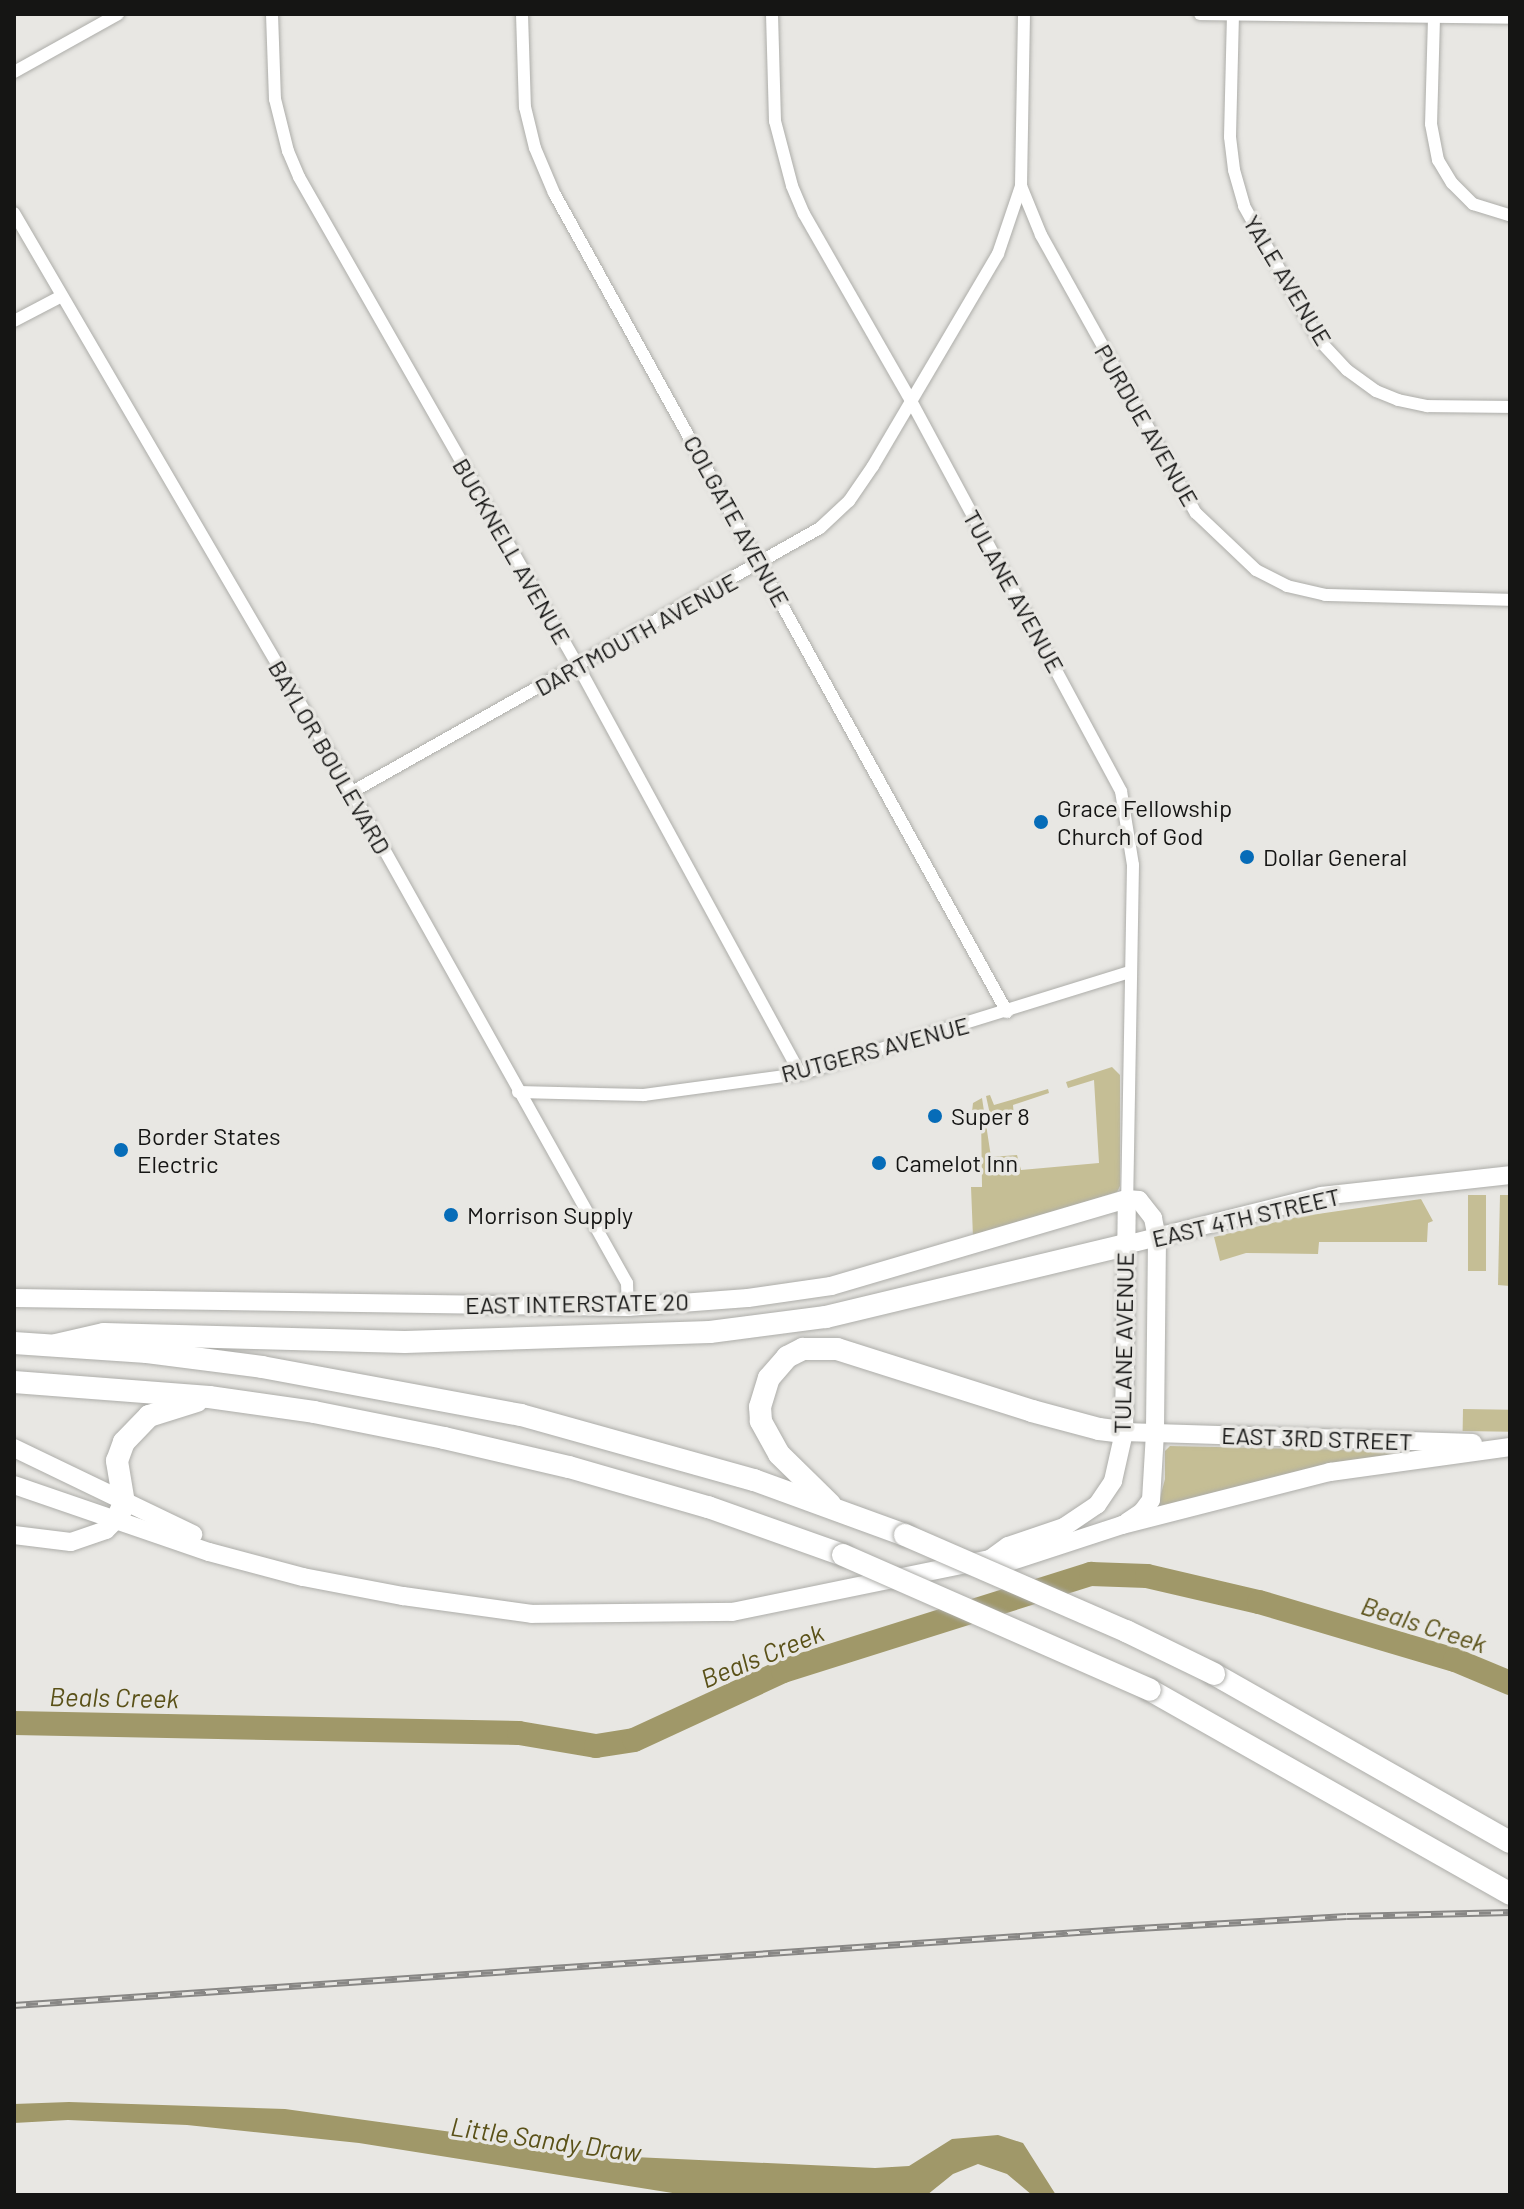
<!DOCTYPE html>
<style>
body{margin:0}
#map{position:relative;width:1524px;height:2209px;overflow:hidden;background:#e8e7e3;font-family:Barlow,sans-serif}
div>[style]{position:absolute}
.green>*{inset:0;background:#c5be95;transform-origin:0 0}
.water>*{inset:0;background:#a09869}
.river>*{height:24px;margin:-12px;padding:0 12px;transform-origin:12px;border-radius:12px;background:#a09869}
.roads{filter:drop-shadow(0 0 2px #adada9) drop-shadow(0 0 2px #adada9)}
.street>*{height:12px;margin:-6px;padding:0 6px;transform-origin:6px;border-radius:6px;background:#fff}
.secondary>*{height:18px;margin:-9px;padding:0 9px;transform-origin:9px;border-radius:9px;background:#fff}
.highway>*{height:22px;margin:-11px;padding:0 11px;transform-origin:11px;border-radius:11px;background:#fff}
.rail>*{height:7px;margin-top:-3.5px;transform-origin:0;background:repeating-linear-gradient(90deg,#e8e7e3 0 12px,#888785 0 24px);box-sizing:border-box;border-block:2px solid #888785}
.bridges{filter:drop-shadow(0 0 2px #adada9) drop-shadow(0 0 2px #adada9)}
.highway-bridge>*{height:22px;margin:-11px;padding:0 11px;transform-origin:11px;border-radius:11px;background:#fff}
.dots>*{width:22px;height:22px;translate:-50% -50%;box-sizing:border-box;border:4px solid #e8e7e3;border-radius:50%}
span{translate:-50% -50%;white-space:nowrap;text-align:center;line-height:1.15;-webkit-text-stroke:7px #e8e7e3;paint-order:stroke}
.street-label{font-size:24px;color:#151514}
.poi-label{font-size:24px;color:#151514}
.left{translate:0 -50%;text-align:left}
.water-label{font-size:26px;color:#5a5118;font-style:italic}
.frame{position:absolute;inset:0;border:16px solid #151514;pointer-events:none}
</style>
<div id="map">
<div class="green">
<div style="clip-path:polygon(1112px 1067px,1120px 1075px,1120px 1186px,1117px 1192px,973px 1237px,971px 1187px,982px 1187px,981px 1112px,972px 1112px,973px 1103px,982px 1098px,991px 1157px,1017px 1155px,1021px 1170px,1099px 1163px,1094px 1080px,1068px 1088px,1066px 1082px)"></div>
<div style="clip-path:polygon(1048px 1089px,1049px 1093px,1013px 1105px,1014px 1117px,991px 1119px,986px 1096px,990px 1095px,994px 1105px)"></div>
<div style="left:1468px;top:1195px;width:18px;height:76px"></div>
<div style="clip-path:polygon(1500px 1195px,1510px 1195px,1510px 1286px,1498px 1285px)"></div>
<div style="clip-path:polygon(1421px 1199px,1433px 1221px,1428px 1223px,1427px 1242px,1319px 1242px,1318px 1254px,1246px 1253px,1220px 1261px,1214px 1237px,1297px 1217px)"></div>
<div style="left:1463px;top:1409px;width:47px;height:22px;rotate:1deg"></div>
<div style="clip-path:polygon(1170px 1446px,1405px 1451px,1157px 1509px,1165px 1479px,1165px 1451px)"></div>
</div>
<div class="water">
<div style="clip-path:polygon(69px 2102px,285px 2109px,634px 2157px,875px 2168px,909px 2166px,952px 2139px,998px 2135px,1023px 2143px,1056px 2195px,1032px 2195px,1007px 2174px,978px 2164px,953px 2174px,927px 2195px,685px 2195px,359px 2143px,187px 2125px,68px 2120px,14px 2123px,14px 2104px)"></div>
</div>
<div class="river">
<div style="left:14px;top:1723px;width:505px;rotate:1.13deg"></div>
<div style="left:519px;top:1733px;width:78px;rotate:9.6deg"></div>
<div style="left:596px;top:1746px;width:38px;rotate:-9deg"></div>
<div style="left:634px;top:1740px;width:164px;rotate:-24.8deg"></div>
<div style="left:783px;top:1671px;width:323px;rotate:-17.5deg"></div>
<div style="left:1091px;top:1574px;width:56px;rotate:2deg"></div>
<div style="left:1147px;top:1576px;width:115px;rotate:13.1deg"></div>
<div style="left:1259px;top:1602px;width:204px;rotate:16.5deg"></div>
<div style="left:1455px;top:1660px;width:60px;rotate:22.7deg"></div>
</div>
<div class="roads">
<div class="street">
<div style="left:272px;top:14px;width:85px;rotate:88deg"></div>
<div style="left:275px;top:99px;width:54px;rotate:76deg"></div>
<div style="left:288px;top:151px;width:28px;rotate:67deg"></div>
<div style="left:299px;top:177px;width:563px;rotate:60.29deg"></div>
<div style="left:578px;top:666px;width:464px;rotate:61.4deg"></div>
<div style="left:522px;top:14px;width:93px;rotate:88.2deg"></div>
<div style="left:525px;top:107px;width:42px;rotate:76.3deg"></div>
<div style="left:535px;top:148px;width:49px;rotate:67.1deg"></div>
<div style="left:554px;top:193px;width:936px;rotate:61.05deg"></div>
<div style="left:772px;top:14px;width:107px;rotate:88.4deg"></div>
<div style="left:775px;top:121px;width:67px;rotate:75.3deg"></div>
<div style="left:792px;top:186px;width:30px;rotate:67deg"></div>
<div style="left:804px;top:214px;width:215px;rotate:60.2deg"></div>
<div style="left:911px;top:401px;width:443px;rotate:61.7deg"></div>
<div style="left:1121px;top:791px;width:75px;rotate:80.8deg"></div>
<div style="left:1133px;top:865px;width:334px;rotate:91deg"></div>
<div style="left:1024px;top:14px;width:172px;rotate:91deg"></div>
<div style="left:1021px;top:186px;width:53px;rotate:67.8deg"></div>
<div style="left:1041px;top:235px;width:318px;rotate:60.9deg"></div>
<div style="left:1196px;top:513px;width:83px;rotate:43.5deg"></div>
<div style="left:1256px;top:570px;width:35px;rotate:27deg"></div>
<div style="left:1287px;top:586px;width:39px;rotate:13deg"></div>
<div style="left:1325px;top:595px;width:185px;rotate:1.5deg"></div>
<div style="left:1200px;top:14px;width:310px;rotate:0.7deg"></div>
<div style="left:1233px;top:14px;width:123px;rotate:91.4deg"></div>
<div style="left:1230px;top:137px;width:33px;rotate:83deg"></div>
<div style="left:1234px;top:170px;width:37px;rotate:74deg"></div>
<div style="left:1244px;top:206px;width:154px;rotate:60.8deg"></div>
<div style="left:1319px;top:340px;width:41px;rotate:47deg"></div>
<div style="left:1347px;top:370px;width:36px;rotate:36deg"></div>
<div style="left:1376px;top:391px;width:24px;rotate:22deg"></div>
<div style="left:1398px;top:400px;width:30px;rotate:12deg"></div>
<div style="left:1427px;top:406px;width:83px;rotate:0.7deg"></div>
<div style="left:1434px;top:18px;width:106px;rotate:91.6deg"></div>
<div style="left:1431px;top:124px;width:37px;rotate:79deg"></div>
<div style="left:1438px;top:160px;width:27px;rotate:59deg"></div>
<div style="left:1452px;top:183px;width:30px;rotate:45deg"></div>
<div style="left:1473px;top:204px;width:39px;rotate:17deg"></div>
<div style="left:14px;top:72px;width:119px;rotate:-29.1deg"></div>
<div style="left:14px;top:213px;width:670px;rotate:59.73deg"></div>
<div style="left:352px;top:792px;width:563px;rotate:60.75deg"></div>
<div style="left:627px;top:1283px;width:24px;rotate:88deg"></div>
<div style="left:14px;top:321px;width:52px;rotate:-27.6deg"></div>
<div style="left:352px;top:792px;width:537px;rotate:-29.43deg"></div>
<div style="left:820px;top:528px;width:40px;rotate:-43deg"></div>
<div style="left:849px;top:501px;width:42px;rotate:-55.6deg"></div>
<div style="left:873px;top:466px;width:246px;rotate:-59.5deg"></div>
<div style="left:998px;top:254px;width:72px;rotate:-71.3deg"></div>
<div style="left:518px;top:1092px;width:126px;rotate:1.4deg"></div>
<div style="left:644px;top:1095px;width:157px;rotate:-7.7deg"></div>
<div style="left:800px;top:1074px;width:344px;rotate:-17.2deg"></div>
</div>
<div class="secondary">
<div style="left:1125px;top:1245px;width:202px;rotate:-14deg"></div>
<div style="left:1321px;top:1196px;width:190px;rotate:-6.3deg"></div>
<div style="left:14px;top:1298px;width:614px;rotate:0.84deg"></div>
<div style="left:628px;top:1307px;width:120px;rotate:-4.3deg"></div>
<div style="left:748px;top:1298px;width:84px;rotate:-8.2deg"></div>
<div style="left:831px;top:1286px;width:309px;rotate:-16.4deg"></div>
<div style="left:1127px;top:1199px;width:12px;rotate:5deg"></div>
<div style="left:1139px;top:1200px;width:23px;rotate:52deg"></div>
<div style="left:1153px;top:1218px;width:20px;rotate:79deg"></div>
<div style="left:1157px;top:1238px;width:195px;rotate:90.6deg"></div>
<div style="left:1155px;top:1433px;width:67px;rotate:93.4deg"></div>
<div style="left:1151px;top:1500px;width:15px;rotate:127deg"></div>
<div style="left:1142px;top:1512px;width:18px;rotate:146deg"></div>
<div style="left:1124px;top:1432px;width:349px;rotate:1.8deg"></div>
<div style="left:14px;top:1448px;width:199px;rotate:25.7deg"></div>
<div style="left:14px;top:1485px;width:206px;rotate:19deg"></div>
<div style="left:209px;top:1552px;width:97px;rotate:14.9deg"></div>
<div style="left:303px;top:1577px;width:102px;rotate:10.8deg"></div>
<div style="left:403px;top:1596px;width:130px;rotate:7.9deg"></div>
<div style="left:532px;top:1614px;width:200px;rotate:-0.6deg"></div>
<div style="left:732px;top:1612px;width:263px;rotate:-11.6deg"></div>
<div style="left:990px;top:1559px;width:19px;rotate:9deg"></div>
<div style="left:1009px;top:1562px;width:119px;rotate:-18.1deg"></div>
<div style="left:1122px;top:1525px;width:215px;rotate:-14.3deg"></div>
<div style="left:1330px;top:1472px;width:182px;rotate:-7.9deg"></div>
<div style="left:14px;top:1535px;width:57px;rotate:7deg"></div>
<div style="left:71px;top:1542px;width:37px;rotate:-19deg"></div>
<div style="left:106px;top:1530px;width:16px;rotate:-45deg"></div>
<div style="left:990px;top:1559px;width:22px;rotate:-36deg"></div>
<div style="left:1008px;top:1546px;width:59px;rotate:-18.7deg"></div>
<div style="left:1064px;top:1527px;width:40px;rotate:-34deg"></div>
<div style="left:1097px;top:1505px;width:29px;rotate:-56deg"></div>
<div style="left:1113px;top:1481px;width:50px;rotate:-77.3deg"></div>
<div style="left:1124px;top:1432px;width:233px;rotate:-89.3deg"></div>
</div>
<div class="highway">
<div style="left:14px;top:1343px;width:133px;rotate:3.9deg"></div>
<div style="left:147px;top:1352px;width:116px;rotate:7.4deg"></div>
<div style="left:262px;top:1367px;width:263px;rotate:10.5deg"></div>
<div style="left:521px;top:1415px;width:242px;rotate:15.6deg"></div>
<div style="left:754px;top:1480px;width:161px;rotate:20deg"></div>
<div style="left:56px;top:1345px;width:49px;rotate:-12.9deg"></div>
<div style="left:104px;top:1334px;width:301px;rotate:1.5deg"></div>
<div style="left:405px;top:1342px;width:305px;rotate:-1.9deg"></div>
<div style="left:710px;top:1332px;width:117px;rotate:-7.4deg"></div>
<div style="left:826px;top:1317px;width:308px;rotate:-13.5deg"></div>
<div style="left:14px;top:1382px;width:196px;rotate:4.4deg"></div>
<div style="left:209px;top:1397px;width:106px;rotate:8.1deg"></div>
<div style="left:314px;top:1412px;width:133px;rotate:11.3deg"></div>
<div style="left:444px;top:1438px;width:128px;rotate:13.1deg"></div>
<div style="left:569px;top:1467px;width:145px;rotate:16.1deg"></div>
<div style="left:708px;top:1507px;width:143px;rotate:19.6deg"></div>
<div style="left:830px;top:1504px;width:71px;rotate:-135.6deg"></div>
<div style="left:779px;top:1454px;width:38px;rotate:-119deg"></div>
<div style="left:761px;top:1421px;width:14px;rotate:-94deg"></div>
<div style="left:760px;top:1407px;width:30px;rotate:-73deg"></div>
<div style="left:769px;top:1378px;width:28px;rotate:-49deg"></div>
<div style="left:787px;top:1357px;width:18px;rotate:-27deg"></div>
<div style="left:803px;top:1349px;width:34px"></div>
<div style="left:837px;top:1349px;width:205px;rotate:17.6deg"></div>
<div style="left:1032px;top:1411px;width:69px;rotate:15deg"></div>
<div style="left:1099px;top:1429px;width:25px;rotate:7deg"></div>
<div style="left:117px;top:1519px;width:17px;rotate:-66deg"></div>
<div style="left:124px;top:1503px;width:43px;rotate:-99.5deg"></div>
<div style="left:117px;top:1461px;width:20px;rotate:-70deg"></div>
<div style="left:124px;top:1442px;width:36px;rotate:-46deg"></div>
<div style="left:149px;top:1416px;width:50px;rotate:-17.4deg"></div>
<div style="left:1214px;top:1674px;width:340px;rotate:29.6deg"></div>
<div style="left:1150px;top:1690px;width:414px;rotate:29.5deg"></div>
</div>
</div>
<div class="rail">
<div style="left:14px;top:2005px;width:1110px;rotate:-3.93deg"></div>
<div style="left:1121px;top:1929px;width:226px;rotate:-3.3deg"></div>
<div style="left:1347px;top:1916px;width:163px;rotate:-1.4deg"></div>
</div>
<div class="bridges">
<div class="highway-bridge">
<div style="left:905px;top:1535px;width:241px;rotate:23.5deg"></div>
<div style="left:1126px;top:1631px;width:98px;rotate:26deg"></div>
<div style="left:843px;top:1555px;width:335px;rotate:23.7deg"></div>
</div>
</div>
<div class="dots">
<div style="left:1041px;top:822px;background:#066cb8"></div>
<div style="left:1247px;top:857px;background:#066cb8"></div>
<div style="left:935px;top:1116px;background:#066cb8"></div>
<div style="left:121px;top:1150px;background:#066cb8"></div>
<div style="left:879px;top:1163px;background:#066cb8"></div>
<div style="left:451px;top:1215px;background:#066cb8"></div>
</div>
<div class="street-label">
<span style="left:1288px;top:280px;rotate:59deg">YALE AVENUE</span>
<span style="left:1147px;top:425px;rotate:60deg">PURDUE AVENUE</span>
<span style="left:737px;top:521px;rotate:61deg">COLGATE AVENUE</span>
<span style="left:512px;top:551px;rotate:60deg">BUCKNELL AVENUE</span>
<span style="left:1014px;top:591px;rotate:61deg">TULANE AVENUE</span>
<span style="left:636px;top:634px;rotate:-29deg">DARTMOUTH AVENUE</span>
<span style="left:330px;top:757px;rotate:60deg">BAYLOR BOULEVARD</span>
<span style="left:875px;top:1049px;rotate:-15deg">RUTGERS AVENUE</span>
<span style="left:1246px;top:1217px;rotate:-13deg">EAST 4TH STREET</span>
<span style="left:577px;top:1303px;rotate:-1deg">EAST INTERSTATE 20</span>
<span style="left:1123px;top:1343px;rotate:-89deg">TULANE AVENUE</span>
<span style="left:1317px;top:1438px;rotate:2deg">EAST 3RD STREET</span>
</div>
<div class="poi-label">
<span class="left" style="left:1057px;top:822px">Grace Fellowship<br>Church of God</span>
<span class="left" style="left:1263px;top:857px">Dollar General</span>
<span class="left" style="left:951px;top:1116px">Super 8</span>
<span class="left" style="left:137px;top:1150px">Border States<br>Electric</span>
<span class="left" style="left:895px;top:1163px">Camelot Inn</span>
<span class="left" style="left:467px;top:1215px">Morrison Supply</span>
</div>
<div class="water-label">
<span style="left:1424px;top:1624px;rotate:18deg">Beals Creek</span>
<span style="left:762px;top:1655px;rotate:-22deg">Beals Creek</span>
<span style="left:114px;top:1697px;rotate:1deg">Beals Creek</span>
<span style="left:546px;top:2139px;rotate:8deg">Little Sandy Draw</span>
</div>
<div class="frame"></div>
</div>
